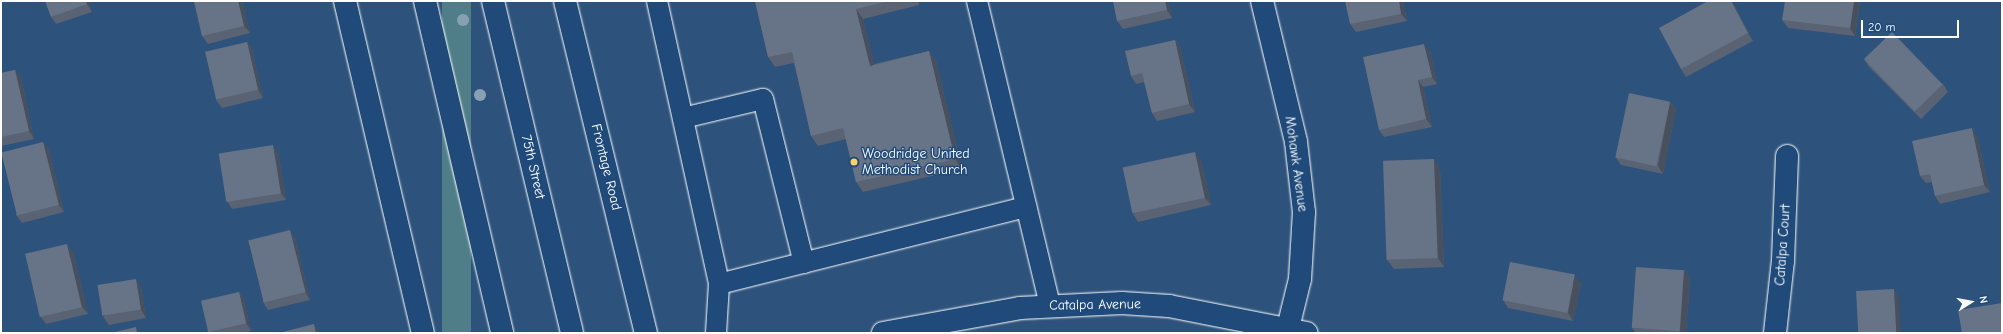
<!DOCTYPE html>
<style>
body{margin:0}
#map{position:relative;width:2003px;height:334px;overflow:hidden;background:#2d527c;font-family:"Comic Neue",sans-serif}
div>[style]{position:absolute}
.green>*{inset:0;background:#507e88;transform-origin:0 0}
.roads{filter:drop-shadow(0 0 1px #fff) drop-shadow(0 0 1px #fff)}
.lane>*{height:20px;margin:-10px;padding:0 10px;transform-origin:10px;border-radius:10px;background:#1f4a7a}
.street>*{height:22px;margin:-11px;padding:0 11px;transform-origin:11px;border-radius:11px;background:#1f4a7a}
.secondary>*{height:22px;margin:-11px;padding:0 11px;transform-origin:11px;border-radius:11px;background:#1f4a7a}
.trees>*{width:12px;height:12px;margin:-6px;border-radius:50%;background:#88a0b4}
.wall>*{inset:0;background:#596373}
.shaded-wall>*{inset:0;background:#48505e}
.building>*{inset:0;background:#677386;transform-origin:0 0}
.dots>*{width:11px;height:11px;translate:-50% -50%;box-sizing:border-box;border:2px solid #1f4a7a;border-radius:50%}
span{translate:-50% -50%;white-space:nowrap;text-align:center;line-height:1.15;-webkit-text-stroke:3px #1f4a7a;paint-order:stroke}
.poi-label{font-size:14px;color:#fff}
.left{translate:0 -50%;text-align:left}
.street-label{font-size:14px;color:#fff}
.frame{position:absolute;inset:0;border:2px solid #fff;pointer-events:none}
.north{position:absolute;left:1951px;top:282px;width:40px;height:40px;-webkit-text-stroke:3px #1f4a7a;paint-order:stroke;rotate:79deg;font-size:11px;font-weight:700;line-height:16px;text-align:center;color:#fff}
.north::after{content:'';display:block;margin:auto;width:14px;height:18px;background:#fff;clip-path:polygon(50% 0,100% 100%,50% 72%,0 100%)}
.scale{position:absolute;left:1861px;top:20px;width:98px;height:18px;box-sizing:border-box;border:2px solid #fff;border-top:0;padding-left:5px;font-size:12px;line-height:14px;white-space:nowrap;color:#fff;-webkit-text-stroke:3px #1f4a7a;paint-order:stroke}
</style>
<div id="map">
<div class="green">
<div style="left:442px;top:1px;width:29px;height:341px"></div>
</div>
<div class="roads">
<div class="lane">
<div style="left:657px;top:1px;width:290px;rotate:77.6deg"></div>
<div style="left:977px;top:1px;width:314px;rotate:76.5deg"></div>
<div style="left:683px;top:118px;width:82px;rotate:-13.4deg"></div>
<div style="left:763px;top:99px;width:169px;rotate:76deg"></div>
<div style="left:716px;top:333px;width:49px;rotate:-86.5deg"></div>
<div style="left:719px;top:284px;width:317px;rotate:-14.1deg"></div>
</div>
<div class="street">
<div style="left:345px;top:1px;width:341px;rotate:76.8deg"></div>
<div style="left:565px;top:1px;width:342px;rotate:76.3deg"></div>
<div style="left:1262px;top:1px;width:145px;rotate:76.4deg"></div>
<div style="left:1296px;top:142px;width:70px;rotate:83.5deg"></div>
<div style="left:1304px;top:212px;width:67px;rotate:93.4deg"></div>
<div style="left:1300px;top:279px;width:50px;rotate:103.8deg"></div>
<div style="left:883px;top:333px;width:139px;rotate:-10.3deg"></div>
<div style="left:1020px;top:308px;width:102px;rotate:-2.8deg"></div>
<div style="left:1122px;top:303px;width:47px;rotate:3.7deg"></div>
<div style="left:1169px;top:306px;width:140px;rotate:11.1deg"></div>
<div style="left:1775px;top:333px;width:72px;rotate:-83.7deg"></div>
<div style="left:1783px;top:261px;width:105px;rotate:-87.8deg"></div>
</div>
<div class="secondary">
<div style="left:425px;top:1px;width:341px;rotate:76.9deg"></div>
<div style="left:493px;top:1px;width:341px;rotate:76.6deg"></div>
</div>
</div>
<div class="trees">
<div style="left:463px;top:20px"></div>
<div style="left:480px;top:95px"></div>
</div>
<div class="wall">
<div style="clip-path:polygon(88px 1px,92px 12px,56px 24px,51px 17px)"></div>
<div style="clip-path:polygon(194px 1px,242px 1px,250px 33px,208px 44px,202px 36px)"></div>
<div style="clip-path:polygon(755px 1px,918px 1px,919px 5px,863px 19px,874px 64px,929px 51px,936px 61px,962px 169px,863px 192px,856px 182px,846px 139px,818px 146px,811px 136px,794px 63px,775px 67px,768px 57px)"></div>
<div style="clip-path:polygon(1113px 1px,1168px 1px,1172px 18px,1123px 29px,1117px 21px)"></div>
<div style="clip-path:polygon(1403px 1px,1407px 21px,1356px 32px,1350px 24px)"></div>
<div style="clip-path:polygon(1708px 1px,1732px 1px,1753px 41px,1686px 77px,1681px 69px)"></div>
<div style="clip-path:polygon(1860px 1px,1855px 36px,1788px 28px,1782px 20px)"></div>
<div style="clip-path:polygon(1175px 40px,1180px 47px,1195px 112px,1157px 121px,1152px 113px,1144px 82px,1136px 84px,1131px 76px)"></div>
<div style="clip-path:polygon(247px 42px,252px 49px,263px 98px,222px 108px,216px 100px)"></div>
<div style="clip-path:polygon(1430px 51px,1437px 84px,1423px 87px,1432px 127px,1384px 137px,1379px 130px)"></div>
<div style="clip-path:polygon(1864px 59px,1943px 84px,1948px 92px,1921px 119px,1869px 67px)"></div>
<div style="clip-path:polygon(15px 70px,21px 78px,34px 139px,1px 146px,1px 73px)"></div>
<div style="clip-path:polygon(1670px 102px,1676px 109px,1663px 174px,1621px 165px,1616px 158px)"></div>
<div style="clip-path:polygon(1977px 135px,1990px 192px,1940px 204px,1935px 196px,1932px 182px,1926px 183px,1920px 176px)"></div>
<div style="clip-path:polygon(43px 142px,49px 150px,64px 212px,22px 223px,16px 215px)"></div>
<div style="clip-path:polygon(278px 152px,286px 200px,232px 209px,227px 201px)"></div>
<div style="clip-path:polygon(1201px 160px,1211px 205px,1138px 222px,1133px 214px)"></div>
<div style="clip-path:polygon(1440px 168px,1444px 267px,1394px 269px,1387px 260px)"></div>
<div style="clip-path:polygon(295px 237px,310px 300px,268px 310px,263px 302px)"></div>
<div style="clip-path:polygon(73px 252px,88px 314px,46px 324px,40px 316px)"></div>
<div style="clip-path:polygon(1684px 270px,1690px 278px,1686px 333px,1636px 333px,1632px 328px)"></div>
<div style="clip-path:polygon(1581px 283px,1573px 321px,1508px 308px,1503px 300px)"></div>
<div style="clip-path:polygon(141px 287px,146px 318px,109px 325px,103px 317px)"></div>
<div style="clip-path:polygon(239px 292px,244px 300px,251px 331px,242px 333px,208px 333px,207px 332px)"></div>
</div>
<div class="shaded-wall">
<div style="clip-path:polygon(85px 1px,88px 1px,92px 12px,87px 4px)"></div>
<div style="clip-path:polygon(238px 1px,242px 1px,250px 33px,244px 26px)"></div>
<div style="clip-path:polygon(1165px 1px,1168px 1px,1172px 18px,1167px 10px)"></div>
<div style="clip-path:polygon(1399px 1px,1403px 1px,1407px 21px,1401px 14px)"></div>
<div style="clip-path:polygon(1731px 1px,1732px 1px,1753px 41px,1748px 33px)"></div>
<div style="clip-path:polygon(1854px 1px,1860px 1px,1855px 36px,1850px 28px)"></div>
<div style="clip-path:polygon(856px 9px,863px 19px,877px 76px,870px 66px)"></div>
<div style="clip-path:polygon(1175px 40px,1180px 47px,1195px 112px,1189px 104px)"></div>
<div style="clip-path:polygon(247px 42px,252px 49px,263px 98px,258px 90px)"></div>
<div style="clip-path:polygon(1424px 44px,1430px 51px,1437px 84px,1432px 77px)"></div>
<div style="clip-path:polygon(929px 51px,936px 61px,962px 169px,955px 159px)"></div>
<div style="clip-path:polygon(15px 70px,21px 78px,34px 139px,29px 131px)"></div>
<div style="clip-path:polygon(1418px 80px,1423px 87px,1432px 127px,1426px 119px)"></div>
<div style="clip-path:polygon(1670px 102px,1676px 109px,1663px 174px,1658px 166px)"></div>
<div style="clip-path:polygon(1972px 128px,1977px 135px,1990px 192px,1984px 185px)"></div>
<div style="clip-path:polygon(43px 142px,49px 150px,64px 212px,59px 205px)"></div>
<div style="clip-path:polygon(273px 145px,278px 152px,286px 200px,281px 193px)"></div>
<div style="clip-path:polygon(1195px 152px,1201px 160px,1211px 205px,1205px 198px)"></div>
<div style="clip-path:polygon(1434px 159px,1440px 168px,1444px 267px,1438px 258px)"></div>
<div style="clip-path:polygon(290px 230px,295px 237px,310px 300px,305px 292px)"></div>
<div style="clip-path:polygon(67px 244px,73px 252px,88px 314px,82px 307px)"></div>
<div style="clip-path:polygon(1684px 270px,1690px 278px,1686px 333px,1681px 333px,1680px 331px)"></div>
<div style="clip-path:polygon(1575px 275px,1581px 283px,1573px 321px,1568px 313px)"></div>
<div style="clip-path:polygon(136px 279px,141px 287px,146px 318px,141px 310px)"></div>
<div style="clip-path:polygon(1894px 289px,1899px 297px,1901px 333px,1896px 333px)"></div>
<div style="clip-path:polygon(239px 292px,244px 300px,251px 331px,246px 323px)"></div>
<div style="clip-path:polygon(314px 324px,320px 332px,320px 333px,316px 333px)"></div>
<div style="clip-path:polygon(136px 327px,140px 333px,137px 333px)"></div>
</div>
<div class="building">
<div style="clip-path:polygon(45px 1px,85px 1px,87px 4px,51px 17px)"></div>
<div style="clip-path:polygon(194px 1px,238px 1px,244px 26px,202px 36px)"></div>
<div style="clip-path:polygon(755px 1px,889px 1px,856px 9px,870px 66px,929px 51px,955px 159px,856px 182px,843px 128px,811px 136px,792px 52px,768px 57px)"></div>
<div style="clip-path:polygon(1113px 1px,1165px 1px,1167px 10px,1117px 21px)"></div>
<div style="clip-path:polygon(1345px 1px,1399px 1px,1401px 14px,1350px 24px)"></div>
<div style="clip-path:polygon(1708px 1px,1731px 1px,1748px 33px,1681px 69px,1659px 28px)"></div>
<div style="clip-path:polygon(1785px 1px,1854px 1px,1850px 28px,1782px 20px)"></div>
<div style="left:1892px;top:32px;width:73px;height:39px;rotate:46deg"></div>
<div style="clip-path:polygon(1175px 40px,1189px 104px,1152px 113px,1142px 73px,1131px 76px,1125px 51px)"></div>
<div style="left:247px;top:42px;width:49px;height:43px;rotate:77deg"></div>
<div style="clip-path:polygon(1424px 44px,1432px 77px,1418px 80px,1426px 119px,1379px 130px,1363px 57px)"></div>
<div style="clip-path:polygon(15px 70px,29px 131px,1px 137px,1px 73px)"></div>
<div style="left:1629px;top:93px;width:42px;height:66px;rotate:12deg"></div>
<div style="clip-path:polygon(1972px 128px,1984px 185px,1935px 196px,1930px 174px,1920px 176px,1912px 141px)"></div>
<div style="left:43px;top:142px;width:65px;height:43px;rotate:76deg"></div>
<div style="left:273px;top:145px;width:49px;height:55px;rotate:81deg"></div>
<div style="left:1195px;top:152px;width:47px;height:74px;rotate:78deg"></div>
<div style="left:1434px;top:159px;width:99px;height:51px;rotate:88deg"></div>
<div style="left:290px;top:230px;width:64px;height:43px;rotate:76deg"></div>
<div style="left:67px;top:244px;width:65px;height:43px;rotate:77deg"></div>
<div style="left:1510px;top:262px;width:66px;height:39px;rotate:11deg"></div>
<div style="left:1636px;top:267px;width:48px;height:61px;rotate:4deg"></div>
<div style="left:136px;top:279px;width:31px;height:39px;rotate:81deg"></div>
<div style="left:1894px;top:289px;width:44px;height:38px;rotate:87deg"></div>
<div style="left:239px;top:292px;width:32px;height:39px;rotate:77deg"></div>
<div style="clip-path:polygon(2002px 303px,2002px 333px,1962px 333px,1958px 310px)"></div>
<div style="clip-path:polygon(314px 324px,316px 333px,279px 333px)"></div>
<div style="clip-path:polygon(136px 327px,137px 333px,111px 333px)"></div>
</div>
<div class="dots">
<div style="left:854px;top:162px;background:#ffd166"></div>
</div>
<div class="poi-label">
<span class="left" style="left:862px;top:162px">Woodridge United<br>Methodist Church</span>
</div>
<div class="street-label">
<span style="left:1296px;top:164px;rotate:82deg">Mohawk Avenue</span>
<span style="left:533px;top:167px;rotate:77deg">75th Street</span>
<span style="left:606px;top:167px;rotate:76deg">Frontage Road</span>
<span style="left:1783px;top:245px;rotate:-86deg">Catalpa Court</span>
<span style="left:1095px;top:305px;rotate:-1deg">Catalpa Avenue</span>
</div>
<div class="frame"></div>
<div class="north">N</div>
<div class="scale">20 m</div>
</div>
